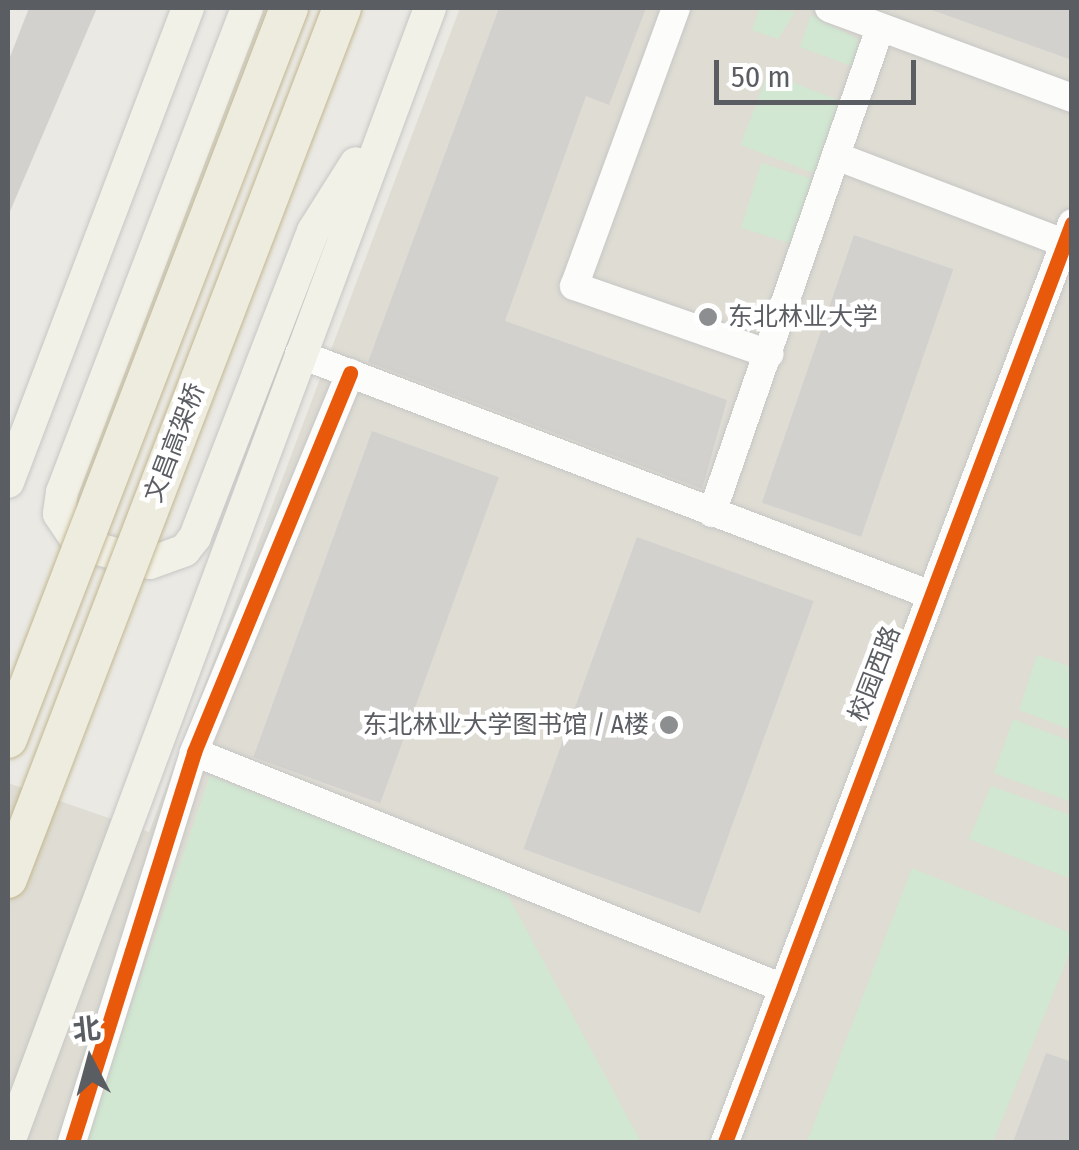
<!DOCTYPE html>
<meta charset="utf-8">
<style>
body{margin:0}
#map{position:relative;width:1079px;height:1150px;overflow:hidden;background:#eae9e4;font-family:"Fira Sans Condensed","Noto Sans SC",sans-serif}
div>[style]{position:absolute}
.education>*{inset:0;background:#dedcd3}
.green>*{inset:0;background:#d1e7d1;transform-origin:0 0}
.building>*{inset:0;background:#d2d1ce;transform-origin:0 0}
.roads{filter:drop-shadow(0 0 2px #c6c6c5) drop-shadow(0 0 2px #c6c6c5)}
.minor>*{height:28px;margin:-14px;padding:0 14px;transform-origin:14px;border-radius:14px;background:#fcfcfb}
.major>*{height:32px;margin:-16px;padding:0 16px;transform-origin:16px;border-radius:16px;background:#f2f1e7}
.bridges{filter:drop-shadow(0 0 2px #c2b791) drop-shadow(0 0 2px #c2b791)}
.highway-bridge>*{height:38px;margin:-19px;padding:0 19px;transform-origin:19px;border-radius:19px;background:#eeecdf}
.cycleway>*{height:15px;margin:-7.5px;padding:0 7.5px;transform-origin:7.5px;border-radius:7.5px;background:#e8590c}
.dots>*{width:28px;height:28px;translate:-50% -50%;box-sizing:border-box;border:5px solid #fff;border-radius:50%}
span{translate:-50% -50%;white-space:nowrap;text-align:center;line-height:1.15;-webkit-text-stroke:9px #fff;paint-order:stroke}
.poi-label{font-size:25px;color:#5a5d62}
.left{translate:0 -50%;text-align:left}
.right{translate:-100% -50%;text-align:right}
.street-label{font-size:25px;color:#5a5d62}
.frame{position:absolute;inset:0;border:10px solid #5a5d62;pointer-events:none}
.north{position:absolute;left:40px;top:1010px;width:100px;height:100px;-webkit-text-stroke:8px #fff;paint-order:stroke;rotate:354deg;font-size:28px;font-weight:700;line-height:40px;text-align:center;color:#5a5d62}
.north::after{content:'';display:block;margin:auto;width:35px;height:45px;background:#5a5d62;clip-path:polygon(50% 0,100% 100%,50% 72%,0 100%)}
.scale{position:absolute;left:714px;top:60px;width:202px;height:45px;box-sizing:border-box;border:5px solid #5a5d62;border-top:0;padding-left:12px;font-size:30px;line-height:35px;white-space:nowrap;color:#5a5d62;-webkit-text-stroke:8px #fff;paint-order:stroke}
</style>
<div id="map">
<div class="education">
<div style="clip-path:polygon(460px 8px,1071px 8px,1071px 1142px,8px 1142px,8px 783px,149px 832px)"></div>
</div>
<div class="green">
<div style="clip-path:polygon(760px 8px,795px 12px,778px 39px,752px 30px)"></div>
<div style="clip-path:polygon(811px 15px,858px 39px,857px 68px,800px 47px)"></div>
<div style="left:768px;top:73px;width:79px;height:77px;rotate:21deg"></div>
<div style="left:761px;top:163px;width:57px;height:68px;rotate:17deg"></div>
<div style="clip-path:polygon(1037px 655px,1071px 667px,1071px 730px,1019px 710px)"></div>
<div style="clip-path:polygon(1013px 719px,1071px 741px,1071px 802px,994px 773px)"></div>
<div style="clip-path:polygon(210px 776px,504px 888px,641px 1142px,84px 1142px)"></div>
<div style="clip-path:polygon(991px 786px,1071px 815px,1071px 879px,969px 839px)"></div>
<div style="clip-path:polygon(912px 868px,1071px 933px,1071px 949px,993px 1142px,807px 1142px)"></div>
</div>
<div class="building">
<div style="clip-path:polygon(29px 8px,97px 8px,8px 216px,8px 62px)"></div>
<div style="clip-path:polygon(499px 8px,646px 8px,609px 105px,586px 96px,505px 321px,727px 400px,702px 489px,368px 362px)"></div>
<div style="clip-path:polygon(932px 8px,1072px 8px,1072px 60px,932px 10px)"></div>
<div style="left:854px;top:235px;width:105px;height:283px;rotate:19deg"></div>
<div style="left:372px;top:431px;width:135px;height:347px;rotate:20deg"></div>
<div style="left:637px;top:537px;width:188px;height:332px;rotate:20deg"></div>
<div style="clip-path:polygon(1046px 1053px,1072px 1062px,1072px 1142px,1013px 1142px)"></div>
</div>
<div class="roads">
<div class="minor">
<div style="left:676px;top:8px;width:296px;rotate:110.1deg"></div>
<div style="left:574px;top:286px;width:207px;rotate:19.2deg"></div>
<div style="left:829px;top:8px;width:259px;rotate:20.3deg"></div>
<div style="left:836px;top:156px;width:244px;rotate:20.9deg"></div>
<div style="left:299px;top:354px;width:676px;rotate:20.87deg"></div>
<div style="left:712px;top:513px;width:513px;rotate:-70.89deg"></div>
<div style="left:194px;top:752px;width:635px;rotate:21.83deg"></div>
<div style="left:72px;top:1142px;width:409px;rotate:-72.6deg"></div>
<div style="left:194px;top:752px;width:410px;rotate:-67.6deg"></div>
<div style="left:725px;top:1142px;width:982px;rotate:-69.31deg"></div>
</div>
<div class="major">
<div style="left:247px;top:8px;width:518px;rotate:110.92deg"></div>
<div style="left:62px;top:492px;width:22px;rotate:98deg"></div>
<div style="left:59px;top:514px;width:36px;rotate:56deg"></div>
<div style="left:79px;top:544px;width:73px;rotate:15deg"></div>
<div style="left:150px;top:563px;width:37px;rotate:-20deg"></div>
<div style="left:185px;top:550px;width:16px;rotate:-52deg"></div>
<div style="left:195px;top:537px;width:328px;rotate:-68.9deg"></div>
<div style="left:313px;top:231px;width:80px;rotate:-57.7deg"></div>
<div style="left:8px;top:482px;width:507px;rotate:-69.21deg"></div>
<div style="left:9px;top:1142px;width:1210px;rotate:-69.63deg"></div>
</div>
</div>
<div class="bridges">
<div class="highway-bridge">
<div style="left:8px;top:739px;width:783px;rotate:-68.97deg"></div>
<div style="left:8px;top:879px;width:933px;rotate:-69.02deg"></div>
</div>
</div>
<div class="cycleway">
<div style="left:72px;top:1142px;width:409px;rotate:-72.6deg"></div>
<div style="left:194px;top:752px;width:410px;rotate:-67.6deg"></div>
<div style="left:725px;top:1142px;width:982px;rotate:-69.31deg"></div>
</div>
<div class="dots">
<div style="left:708px;top:317px;background:#8c8e90"></div>
<div style="left:669px;top:725px;background:#8c8e90"></div>
</div>
<div class="poi-label">
<span class="left" style="left:728px;top:317px">东北林业大学</span>
<span class="right" style="left:649px;top:725px">东北林业大学图书馆 / A楼</span>
</div>
<div class="street-label">
<span style="left:175px;top:443px;rotate:-69deg">文昌高架桥</span>
<span style="left:875px;top:674px;rotate:-69deg">校园西路</span>
</div>
<div class="frame"></div>
<div class="north">北</div>
<div class="scale">50 m</div>
</div>
